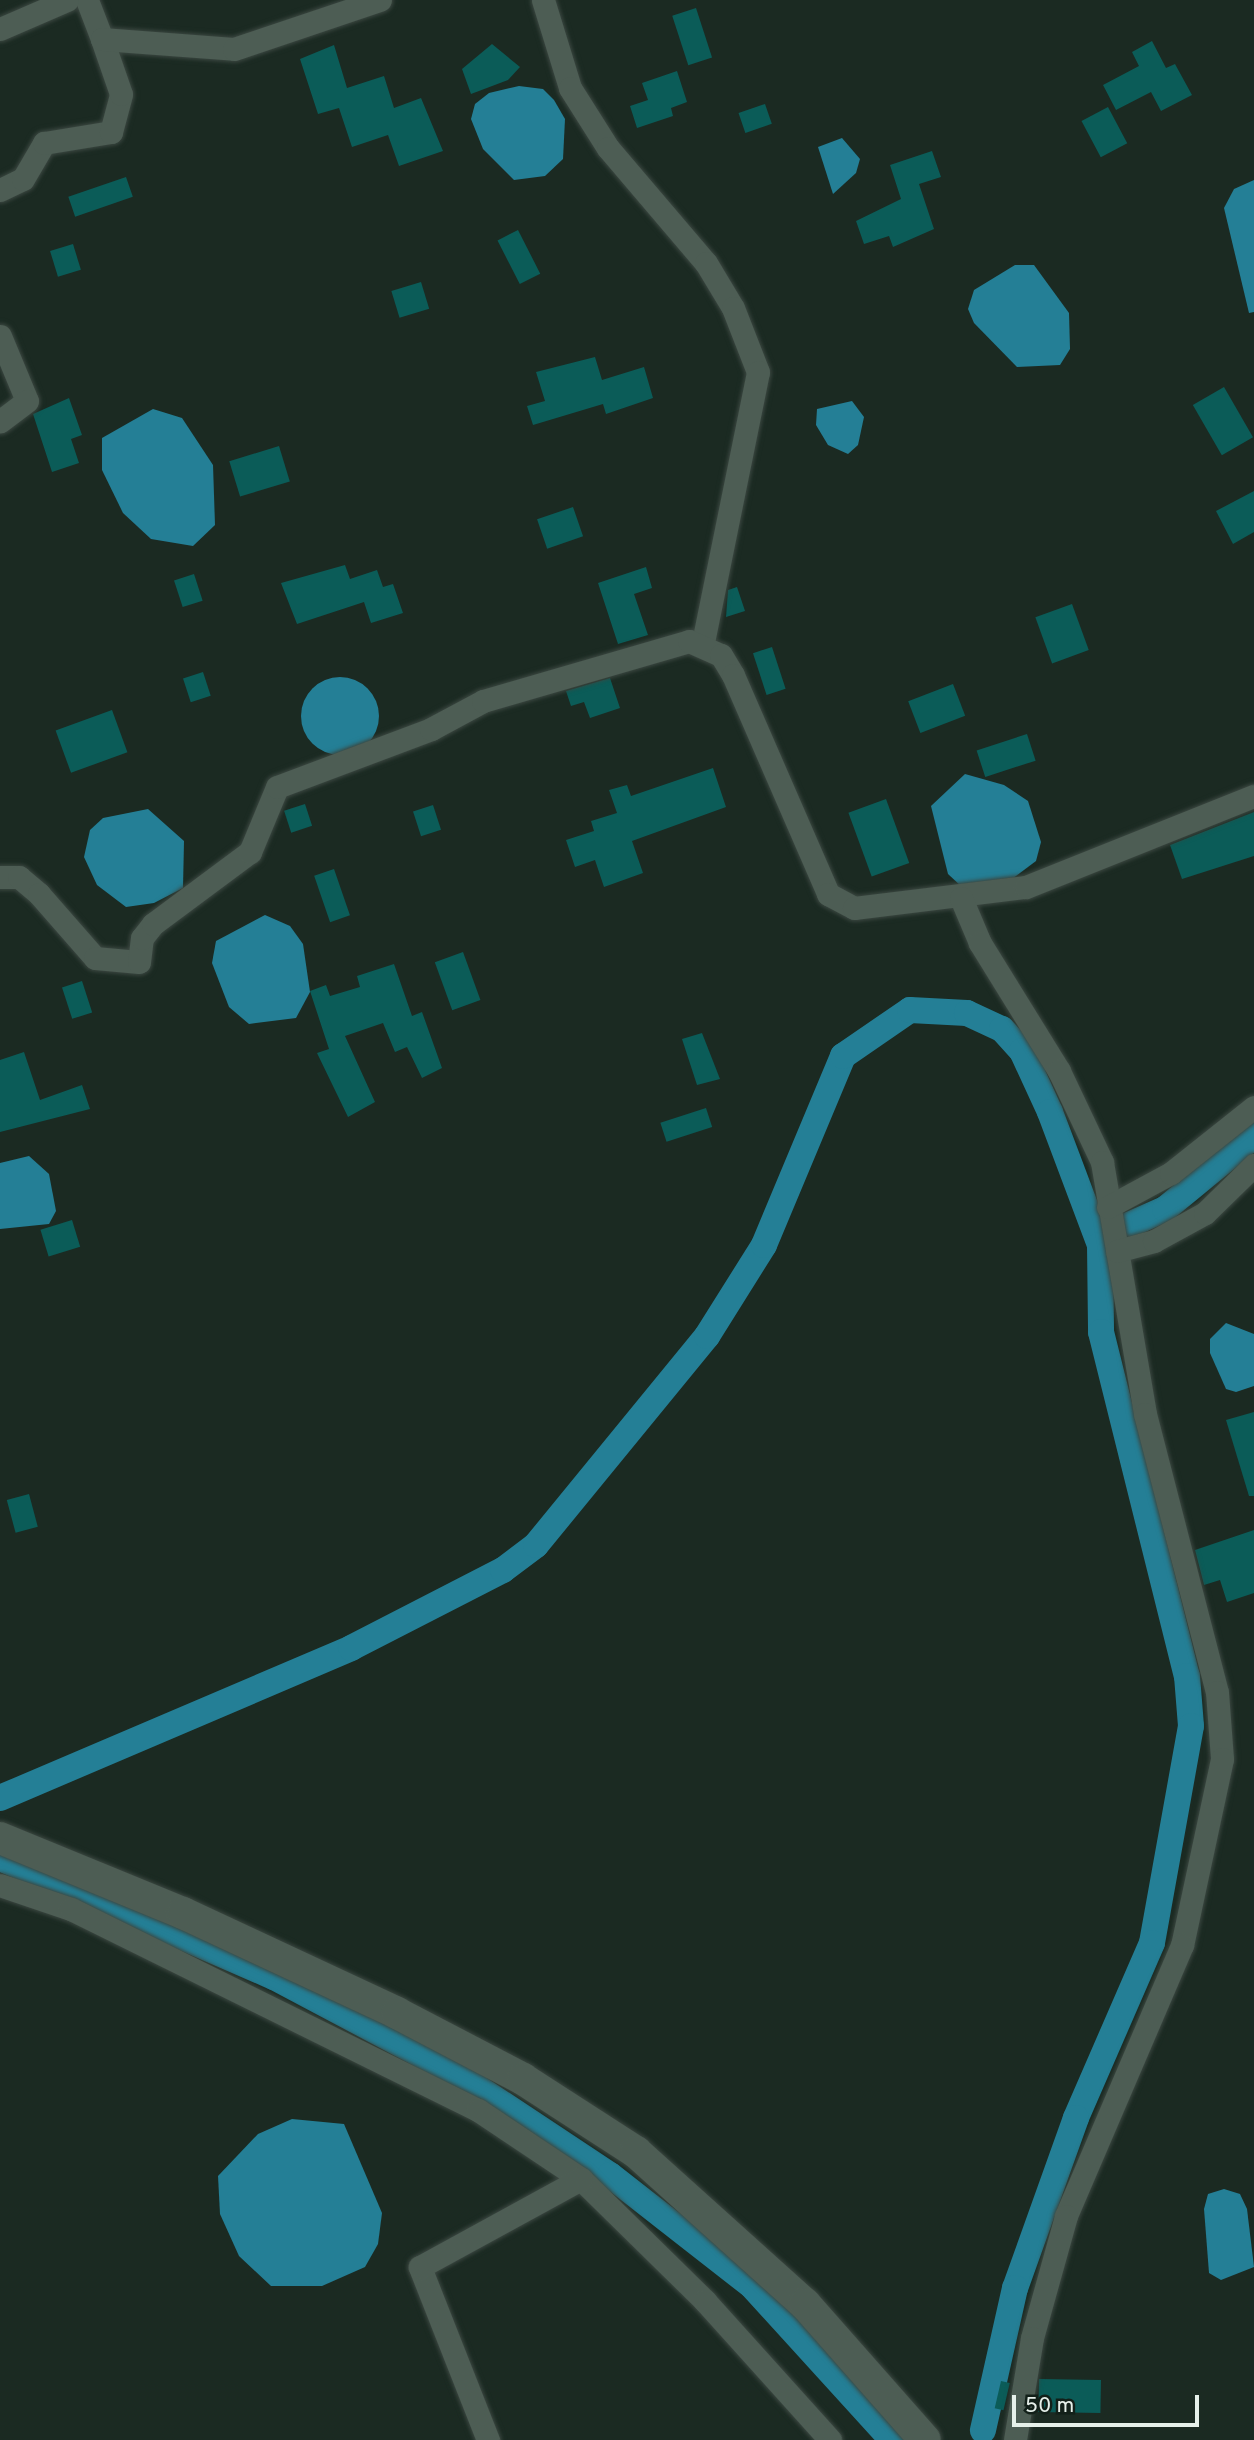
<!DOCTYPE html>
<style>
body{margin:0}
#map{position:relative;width:1254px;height:2440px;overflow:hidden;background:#1b2a22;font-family:Overpass,sans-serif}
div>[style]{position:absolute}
.water>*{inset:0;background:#247f96}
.round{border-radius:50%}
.canal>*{height:26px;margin:-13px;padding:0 13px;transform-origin:13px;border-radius:13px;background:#247f96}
.building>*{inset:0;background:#0b5c58;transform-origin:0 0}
.roads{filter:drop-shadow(0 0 2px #3b4741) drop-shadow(0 0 2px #3b4741)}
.street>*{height:23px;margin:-11.5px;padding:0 11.5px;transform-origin:11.5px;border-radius:11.5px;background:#4d5d54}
.secondary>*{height:32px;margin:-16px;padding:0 16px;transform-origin:16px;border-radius:16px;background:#4d5d54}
span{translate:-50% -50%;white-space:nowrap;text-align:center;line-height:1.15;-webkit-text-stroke:5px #122019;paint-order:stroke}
.scale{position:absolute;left:1012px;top:2395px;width:187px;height:32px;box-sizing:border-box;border:4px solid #e6f0ea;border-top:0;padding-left:9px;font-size:21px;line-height:24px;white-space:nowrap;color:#e6f0ea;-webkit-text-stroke:5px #122019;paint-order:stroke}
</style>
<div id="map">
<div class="water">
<div style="clip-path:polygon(519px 86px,543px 89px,554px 100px,565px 119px,563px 159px,545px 176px,514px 180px,483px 149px,471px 119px,475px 104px,489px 93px)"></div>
<div style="clip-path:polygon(842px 138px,860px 159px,856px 173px,833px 194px,818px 147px)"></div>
<div style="clip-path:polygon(1254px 180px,1254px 312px,1249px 313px,1224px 208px,1234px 189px)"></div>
<div style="clip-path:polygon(1015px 265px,1034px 265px,1069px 313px,1070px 349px,1060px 365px,1017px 367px,974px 323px,968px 309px,974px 290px)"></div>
<div style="clip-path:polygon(852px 401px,864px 417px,858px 445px,848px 454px,828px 445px,816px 425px,817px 409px)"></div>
<div style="clip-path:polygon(153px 409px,182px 418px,213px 465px,215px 525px,193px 546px,151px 539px,123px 513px,102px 470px,102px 438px)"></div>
<div class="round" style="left:301px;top:677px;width:78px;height:78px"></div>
<div style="clip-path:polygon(965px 774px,1004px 785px,1028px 801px,1041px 842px,1036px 861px,1004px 885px,962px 887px,948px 874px,931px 806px)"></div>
<div style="clip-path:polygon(148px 809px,184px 841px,183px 888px,154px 903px,126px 907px,97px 885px,84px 857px,90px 830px,103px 818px)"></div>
<div style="clip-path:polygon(265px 915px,290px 926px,303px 944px,310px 992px,296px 1018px,249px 1024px,229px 1007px,212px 963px,216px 941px)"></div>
<div style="clip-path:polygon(29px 1156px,49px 1174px,56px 1211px,49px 1224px,0 1229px,0 1163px)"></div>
<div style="clip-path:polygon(1226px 1323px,1254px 1334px,1254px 1386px,1236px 1392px,1226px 1389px,1210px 1353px,1210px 1339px)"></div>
<div style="clip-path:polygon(292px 2119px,344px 2124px,382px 2213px,378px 2244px,365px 2267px,322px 2286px,271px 2286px,239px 2256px,220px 2214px,218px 2176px,258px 2134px)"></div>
<div style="clip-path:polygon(1224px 2189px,1240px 2194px,1247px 2209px,1254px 2267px,1221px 2280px,1209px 2273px,1204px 2209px,1208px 2194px)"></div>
</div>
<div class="canal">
<div style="left:1129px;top:1225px;width:39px;rotate:-24deg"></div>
<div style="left:1165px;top:1209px;width:115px;rotate:-39.4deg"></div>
<div style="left:0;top:1798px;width:382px;rotate:-23.1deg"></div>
<div style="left:351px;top:1648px;width:171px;rotate:-27.2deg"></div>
<div style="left:503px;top:1570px;width:41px;rotate:-37.1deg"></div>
<div style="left:536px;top:1545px;width:270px;rotate:-50.7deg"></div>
<div style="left:707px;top:1336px;width:107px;rotate:-57.9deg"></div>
<div style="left:764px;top:1245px;width:205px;rotate:-67.3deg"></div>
<div style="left:843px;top:1056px;width:81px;rotate:-34.5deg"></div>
<div style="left:910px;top:1010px;width:57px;rotate:3deg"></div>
<div style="left:967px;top:1013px;width:38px;rotate:25deg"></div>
<div style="left:1002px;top:1029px;width:30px;rotate:48deg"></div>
<div style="left:1022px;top:1051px;width:67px;rotate:65.3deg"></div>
<div style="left:1050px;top:1112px;width:142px;rotate:69.4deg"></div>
<div style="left:1100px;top:1245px;width:87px;rotate:89.3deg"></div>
<div style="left:1101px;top:1332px;width:355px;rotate:76deg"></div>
<div style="left:1187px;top:1676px;width:50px;rotate:85.4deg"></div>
<div style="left:1191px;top:1726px;width:220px;rotate:100.2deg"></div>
<div style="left:1152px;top:1943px;width:191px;rotate:113.5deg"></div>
<div style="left:1076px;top:2118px;width:181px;rotate:109.7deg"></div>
<div style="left:1015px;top:2288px;width:146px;rotate:102.7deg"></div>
<div style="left:0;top:1858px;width:299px;rotate:23.5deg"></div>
<div style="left:274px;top:1977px;width:213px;rotate:28deg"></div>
<div style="left:462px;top:2077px;width:178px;rotate:33.5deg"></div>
<div style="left:610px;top:2175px;width:180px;rotate:38deg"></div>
<div style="left:752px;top:2286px;width:208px;rotate:47.7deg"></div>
</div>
<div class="building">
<div style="left:696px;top:8px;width:52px;height:25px;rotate:72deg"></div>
<div style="clip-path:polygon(1152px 41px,1166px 68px,1175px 64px,1192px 95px,1161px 111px,1151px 92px,1116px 110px,1103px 85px,1139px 66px,1132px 52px)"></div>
<div style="clip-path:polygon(492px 44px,520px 67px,508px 80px,471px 94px,462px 69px)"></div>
<div style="clip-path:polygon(334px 45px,347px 88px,384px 76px,394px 108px,421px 98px,443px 151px,399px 166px,388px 135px,352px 147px,339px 108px,318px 114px,300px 59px)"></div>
<div style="clip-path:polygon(677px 71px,687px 102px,671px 108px,673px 116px,637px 128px,630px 106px,648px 100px,642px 83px)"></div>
<div style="left:765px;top:104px;width:21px;height:28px;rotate:71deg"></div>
<div style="left:1108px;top:107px;width:41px;height:30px;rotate:62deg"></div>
<div style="clip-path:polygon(932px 151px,941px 177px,919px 184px,934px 229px,893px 247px,889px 236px,864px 244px,856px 221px,901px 199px,890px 165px)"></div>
<div style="left:126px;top:177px;width:21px;height:61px;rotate:71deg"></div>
<div style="left:518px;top:230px;width:49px;height:23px;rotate:63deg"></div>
<div style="left:73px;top:244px;width:27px;height:24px;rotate:73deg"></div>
<div style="left:421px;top:282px;width:28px;height:31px;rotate:73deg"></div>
<div style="clip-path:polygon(595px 357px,602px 380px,644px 367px,653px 398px,606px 414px,603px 404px,533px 425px,527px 406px,545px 401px,536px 372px)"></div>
<div style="left:1224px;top:387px;width:58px;height:36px;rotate:60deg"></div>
<div style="clip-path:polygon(69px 398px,82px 435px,71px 439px,79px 463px,52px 472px,33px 414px)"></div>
<div style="left:279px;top:446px;width:37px;height:52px;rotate:73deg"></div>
<div style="clip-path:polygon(1254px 491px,1254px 532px,1233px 544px,1216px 511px)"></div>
<div style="left:573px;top:507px;width:31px;height:38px;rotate:71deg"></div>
<div style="clip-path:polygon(345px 565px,350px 579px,377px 570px,383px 587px,393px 584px,403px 613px,371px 623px,364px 602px,297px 624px,281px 583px)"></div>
<div style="clip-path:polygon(646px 567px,652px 588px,634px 594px,648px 635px,618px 644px,598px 583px)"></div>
<div style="left:194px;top:574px;width:28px;height:21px;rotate:72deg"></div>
<div style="clip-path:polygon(737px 587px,745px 611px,726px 617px,728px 590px)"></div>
<div style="left:1072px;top:604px;width:49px;height:39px;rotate:70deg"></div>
<div style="left:772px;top:647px;width:44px;height:20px;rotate:72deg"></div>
<div style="left:203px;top:672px;width:25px;height:21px;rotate:72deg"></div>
<div style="clip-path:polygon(610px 678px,620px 708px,590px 718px,584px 702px,571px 706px,566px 691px)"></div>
<div style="left:953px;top:684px;width:34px;height:48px;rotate:69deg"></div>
<div style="left:112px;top:710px;width:45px;height:60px;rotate:70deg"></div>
<div style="left:1027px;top:734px;width:28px;height:53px;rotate:72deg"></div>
<div style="clip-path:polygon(713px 768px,726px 807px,632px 841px,643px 873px,604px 887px,595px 860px,575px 867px,566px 840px,594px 831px,591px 821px,617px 813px,609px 790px,627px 785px,631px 796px)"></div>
<div style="left:886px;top:799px;width:68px;height:40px;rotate:70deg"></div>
<div style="left:305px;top:804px;width:23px;height:22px;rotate:72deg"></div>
<div style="left:433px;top:805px;width:26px;height:21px;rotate:72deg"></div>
<div style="clip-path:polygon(1254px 812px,1254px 856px,1182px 879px,1170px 845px)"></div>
<div style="left:334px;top:869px;width:49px;height:21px;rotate:71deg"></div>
<div style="left:463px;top:952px;width:51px;height:30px;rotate:70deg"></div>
<div style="clip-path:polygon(394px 964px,412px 1016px,422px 1012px,442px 1068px,422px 1078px,407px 1047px,395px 1052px,383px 1023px,345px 1036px,375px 1102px,348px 1117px,317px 1053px,329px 1049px,310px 991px,326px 985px,330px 996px,360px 987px,357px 976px)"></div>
<div style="left:82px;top:981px;width:33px;height:21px;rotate:72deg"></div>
<div style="clip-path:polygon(702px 1033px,720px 1079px,697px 1085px,682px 1039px)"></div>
<div style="clip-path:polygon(24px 1052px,40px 1100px,82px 1085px,90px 1109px,0 1132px,0 1060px)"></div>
<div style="left:706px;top:1108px;width:20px;height:48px;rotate:72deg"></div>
<div style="left:72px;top:1220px;width:28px;height:33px;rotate:73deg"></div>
<div style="clip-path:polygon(1254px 1412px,1254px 1496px,1249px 1496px,1226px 1420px)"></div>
<div style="left:29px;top:1494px;width:34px;height:23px;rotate:75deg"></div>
<div style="clip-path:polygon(1254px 1530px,1254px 1593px,1227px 1602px,1220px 1580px,1204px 1585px,1195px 1550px)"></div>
<div style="left:1039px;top:2379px;width:62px;height:33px;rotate:1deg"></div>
<div style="left:1001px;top:2381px;width:9px;height:28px;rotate:13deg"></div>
</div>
<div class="roads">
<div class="street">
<div style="left:87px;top:0;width:42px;rotate:69deg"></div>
<div style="left:543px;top:0;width:92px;rotate:72.9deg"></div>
<div style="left:570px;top:88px;width:71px;rotate:57.7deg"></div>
<div style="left:608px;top:148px;width:151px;rotate:49.6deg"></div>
<div style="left:706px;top:263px;width:52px;rotate:59deg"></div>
<div style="left:733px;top:308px;width:69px;rotate:68.7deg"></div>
<div style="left:758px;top:372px;width:277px;rotate:101.5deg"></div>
<div style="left:0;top:29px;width:73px;rotate:-23.4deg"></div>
<div style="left:0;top:190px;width:25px;rotate:-26deg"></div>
<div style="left:23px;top:179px;width:42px;rotate:-59.7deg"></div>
<div style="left:44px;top:143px;width:68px;rotate:-9.3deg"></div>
<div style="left:111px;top:132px;width:39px;rotate:-75deg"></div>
<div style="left:121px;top:94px;width:58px;rotate:-109.1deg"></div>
<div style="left:102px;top:39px;width:132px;rotate:4.3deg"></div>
<div style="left:234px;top:49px;width:154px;rotate:-18.6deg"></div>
<div style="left:0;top:336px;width:70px;rotate:67.4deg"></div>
<div style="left:27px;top:401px;width:34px;rotate:143deg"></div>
<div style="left:0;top:877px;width:19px"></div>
<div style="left:19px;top:877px;width:26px;rotate:40deg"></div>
<div style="left:39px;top:894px;width:85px;rotate:48.8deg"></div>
<div style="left:95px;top:958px;width:44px;rotate:5.2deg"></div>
<div style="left:139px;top:962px;width:24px;rotate:-83deg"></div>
<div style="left:142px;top:938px;width:18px;rotate:-52deg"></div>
<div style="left:153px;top:924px;width:121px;rotate:-36.6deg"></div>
<div style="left:250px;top:852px;width:70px;rotate:-67.4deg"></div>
<div style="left:277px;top:787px;width:165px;rotate:-20.6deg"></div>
<div style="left:431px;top:729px;width:59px;rotate:-28.3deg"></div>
<div style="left:483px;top:701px;width:215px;rotate:-16.2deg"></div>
<div style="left:689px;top:641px;width:35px;rotate:24deg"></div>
<div style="left:721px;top:655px;width:23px;rotate:59deg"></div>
<div style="left:733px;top:675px;width:239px;rotate:66.5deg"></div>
<div style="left:828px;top:894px;width:30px;rotate:28deg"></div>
<div style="left:854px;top:908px;width:173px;rotate:-7deg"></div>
<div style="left:1026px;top:887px;width:245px;rotate:-21.8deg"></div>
<div style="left:961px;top:898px;width:49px;rotate:67.1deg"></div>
<div style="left:980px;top:943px;width:150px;rotate:58.3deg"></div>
<div style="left:1059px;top:1071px;width:101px;rotate:64.7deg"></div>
<div style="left:1102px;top:1162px;width:256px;rotate:80.3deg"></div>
<div style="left:1145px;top:1414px;width:287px;rotate:75.5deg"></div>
<div style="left:1217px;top:1692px;width:67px;rotate:85.7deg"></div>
<div style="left:1222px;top:1759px;width:190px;rotate:102.1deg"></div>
<div style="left:1182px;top:1945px;width:295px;rotate:113.2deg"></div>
<div style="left:1066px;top:2216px;width:127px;rotate:105.6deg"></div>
<div style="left:1032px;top:2338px;width:103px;rotate:99.5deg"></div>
<div style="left:1108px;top:1207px;width:72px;rotate:-28.4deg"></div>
<div style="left:1171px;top:1173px;width:106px;rotate:-38.5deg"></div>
<div style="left:1117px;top:1251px;width:38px;rotate:-15deg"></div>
<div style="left:1154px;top:1241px;width:58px;rotate:-28.8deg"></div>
<div style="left:1205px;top:1213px;width:69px;rotate:-44.4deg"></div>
<div style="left:0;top:1885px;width:75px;rotate:18.7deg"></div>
<div style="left:71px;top:1909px;width:454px;rotate:26.3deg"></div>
<div style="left:478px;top:2110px;width:124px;rotate:33.8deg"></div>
<div style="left:581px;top:2179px;width:174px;rotate:44.5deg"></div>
<div style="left:705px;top:2301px;width:187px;rotate:48deg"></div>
<div style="left:488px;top:2440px;width:186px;rotate:-111.5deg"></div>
<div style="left:420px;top:2267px;width:183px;rotate:-28.7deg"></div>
</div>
<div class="secondary">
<div style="left:0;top:1838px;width:198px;rotate:22.3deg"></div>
<div style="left:183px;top:1913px;width:236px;rotate:25deg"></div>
<div style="left:397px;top:2013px;width:142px;rotate:27.6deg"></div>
<div style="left:523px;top:2079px;width:135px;rotate:32.9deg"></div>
<div style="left:636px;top:2152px;width:227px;rotate:42deg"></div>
<div style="left:805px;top:2304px;width:181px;rotate:48.6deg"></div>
</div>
</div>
<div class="scale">50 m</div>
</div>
